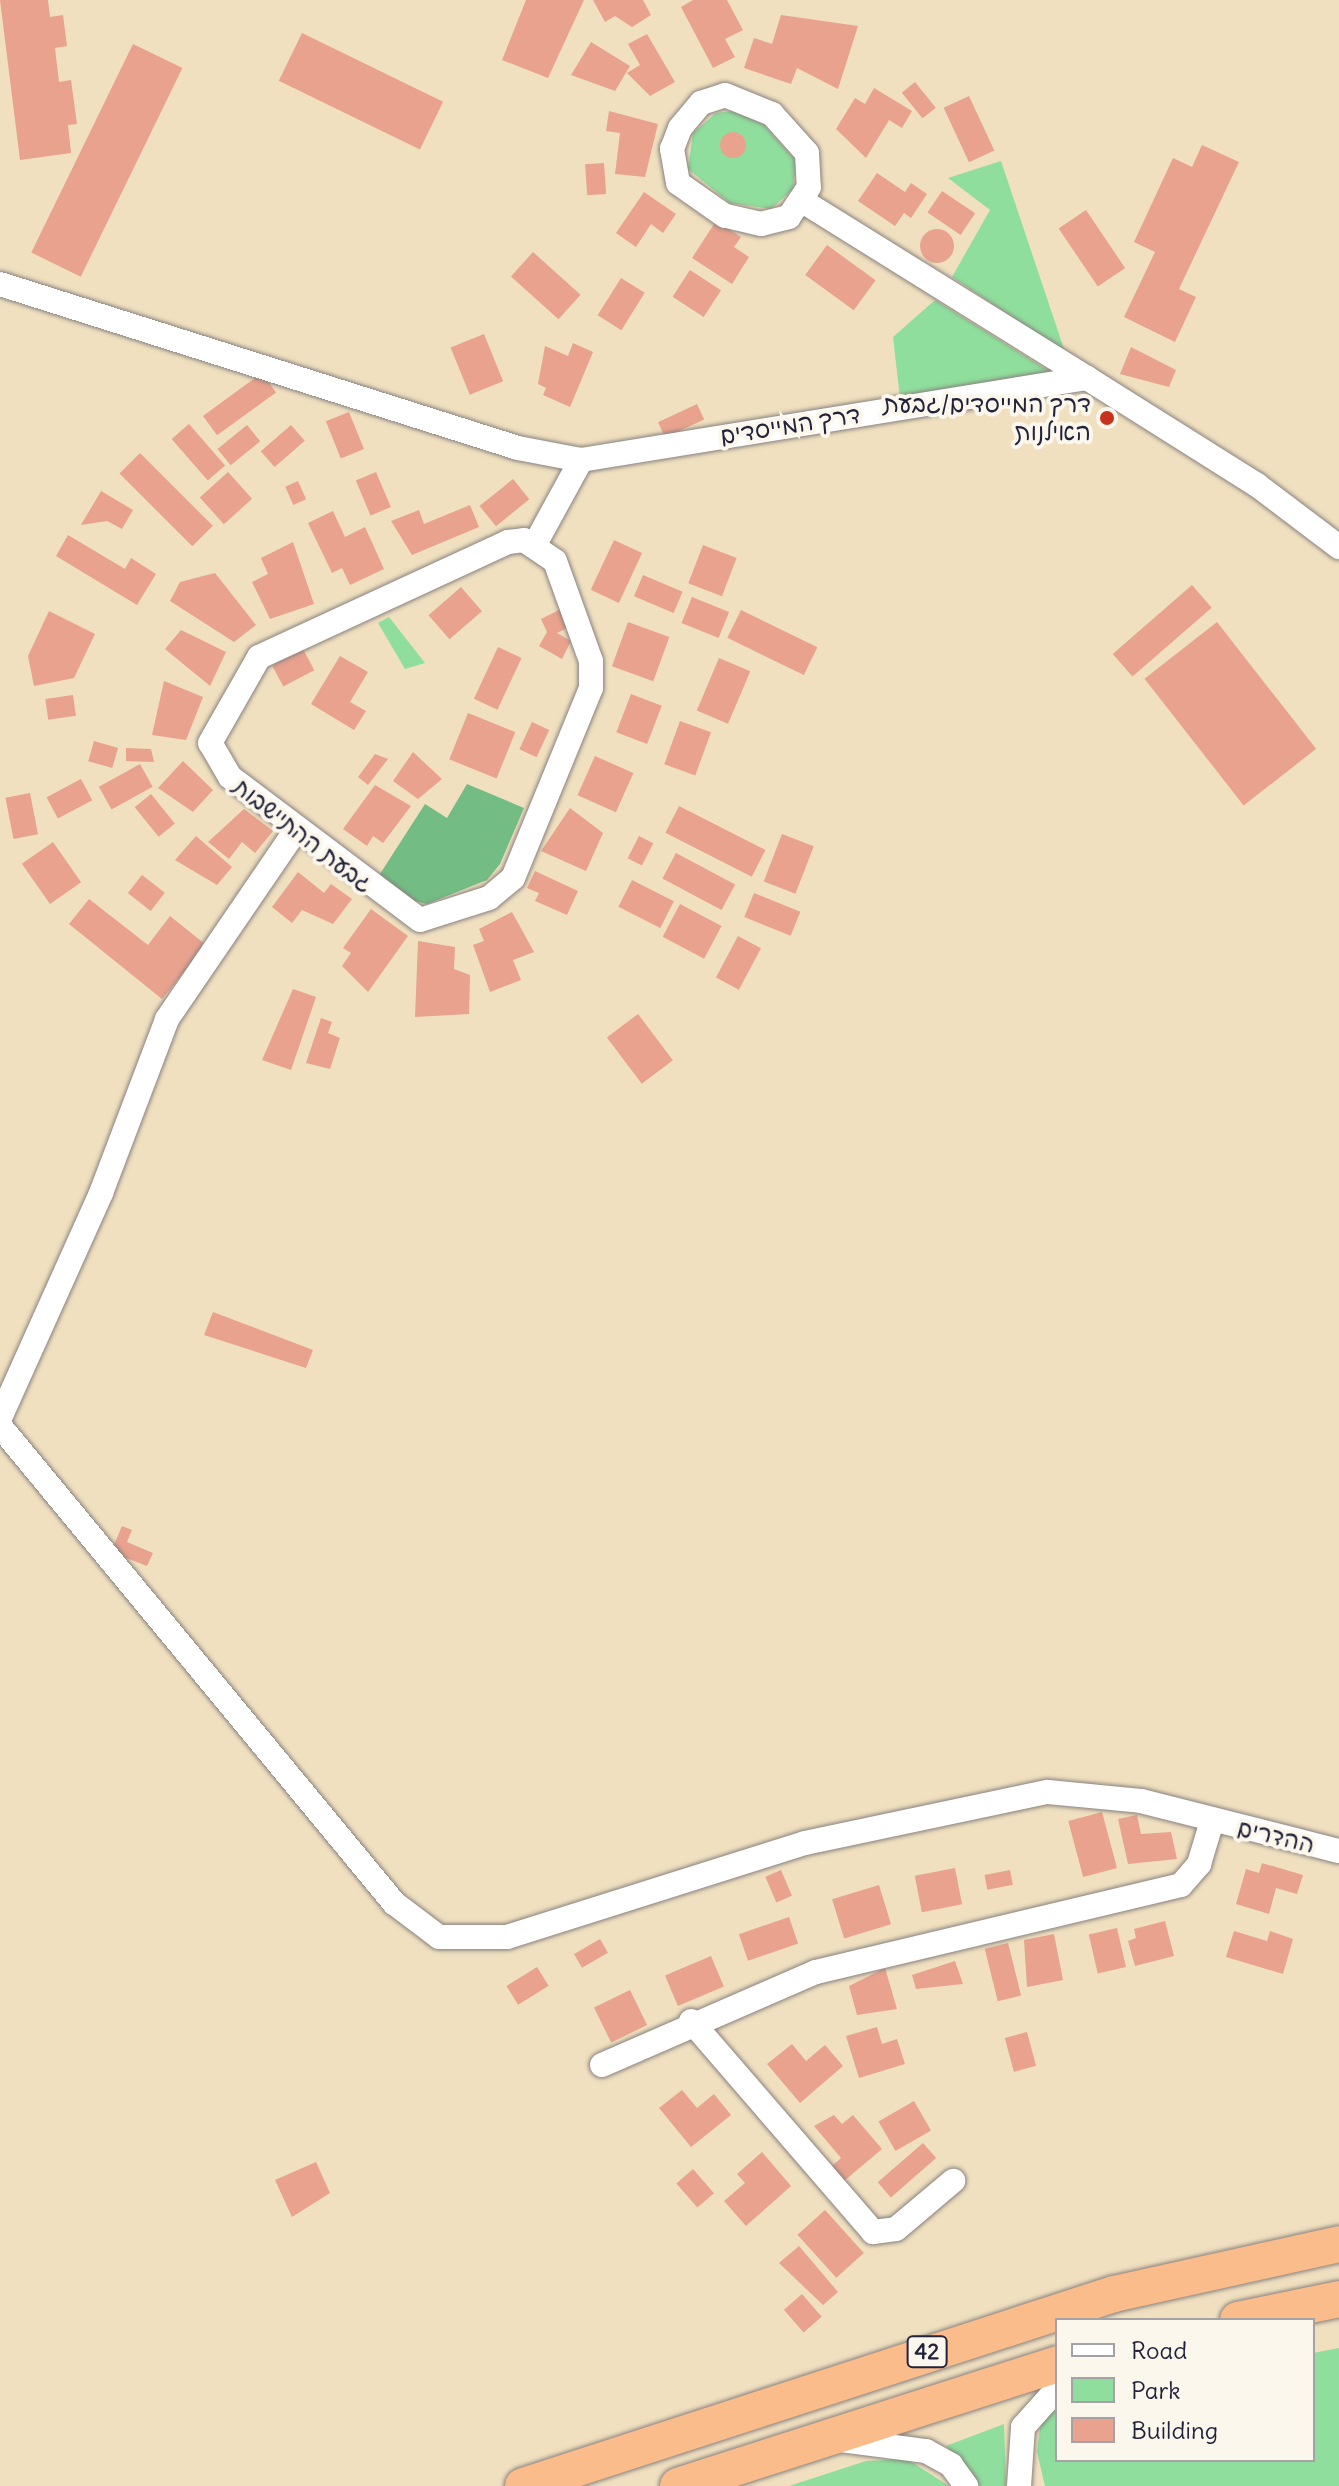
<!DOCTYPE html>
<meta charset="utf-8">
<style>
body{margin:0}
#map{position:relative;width:1339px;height:2486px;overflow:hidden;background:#f0e0c0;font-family:Delius,"Playpen Sans Hebrew",sans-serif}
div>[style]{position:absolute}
.green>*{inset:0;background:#8fde9d}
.forest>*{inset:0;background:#73bd84}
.building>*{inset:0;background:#e8a28e;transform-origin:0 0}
.round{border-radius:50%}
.roads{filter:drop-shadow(0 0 2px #89817e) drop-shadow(0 0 2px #89817e)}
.minor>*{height:24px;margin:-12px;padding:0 12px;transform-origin:12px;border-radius:12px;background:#fff}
.highway>*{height:36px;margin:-18px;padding:0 18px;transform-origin:18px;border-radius:18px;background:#fabc8b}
.dots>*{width:22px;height:22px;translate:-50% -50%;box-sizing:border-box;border:4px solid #fbf7ec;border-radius:50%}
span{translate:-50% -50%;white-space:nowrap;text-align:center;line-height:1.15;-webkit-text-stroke:8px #fbf7ec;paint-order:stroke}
.shield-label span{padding:2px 6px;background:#fbf7ec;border:2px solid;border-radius:6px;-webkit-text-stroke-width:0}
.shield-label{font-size:22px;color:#22223b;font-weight:700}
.poi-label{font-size:24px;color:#22223b}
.right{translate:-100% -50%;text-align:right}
.street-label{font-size:24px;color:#22223b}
.legend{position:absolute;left:1055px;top:2318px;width:260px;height:144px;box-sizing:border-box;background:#fbf7ec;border:2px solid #a4a2a5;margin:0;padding:10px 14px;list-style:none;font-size:24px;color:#22223b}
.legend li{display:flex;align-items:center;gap:16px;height:40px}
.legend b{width:40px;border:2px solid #a4a2a5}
</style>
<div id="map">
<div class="green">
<div style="clip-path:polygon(733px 111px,764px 125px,796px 161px,793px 189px,771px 209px,730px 203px,688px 169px,693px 133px,716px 113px)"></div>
<div style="clip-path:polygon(1001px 161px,1065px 352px,952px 277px,990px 210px,948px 178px)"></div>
<div style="clip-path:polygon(935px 300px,1052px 373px,900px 398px,893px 337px)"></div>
<div style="clip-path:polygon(389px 617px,425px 663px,405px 669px,378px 623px)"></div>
<div style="clip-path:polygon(1339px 2348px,1339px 2486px,1045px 2486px,1037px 2452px,1042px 2409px,1057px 2406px,1057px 2460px,1313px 2460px,1313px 2353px)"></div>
<div style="clip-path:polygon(1004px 2424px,1006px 2486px,979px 2486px,946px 2446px)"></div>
<div style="clip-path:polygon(907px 2459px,949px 2486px,789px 2486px,866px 2461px)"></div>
</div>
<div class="forest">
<div style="clip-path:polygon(467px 784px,524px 808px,500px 864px,487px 880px,427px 904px,402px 898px,378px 877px,425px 804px,447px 818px)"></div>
</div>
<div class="building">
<div style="clip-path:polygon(0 0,48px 0,50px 17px,63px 15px,67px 46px,55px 48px,59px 82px,71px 80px,77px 124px,68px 125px,71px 153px,20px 160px)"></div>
<div style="clip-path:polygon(526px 0,584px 0,548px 78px,502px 60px)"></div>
<div style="clip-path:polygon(593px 0,643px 0,651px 15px,632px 27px,615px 16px,605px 22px)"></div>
<div style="clip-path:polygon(693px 0,727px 0,743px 30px,725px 39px,735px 57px,713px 68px,681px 7px)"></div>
<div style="clip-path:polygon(781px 15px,858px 26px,838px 89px,797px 68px,791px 84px,744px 68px,754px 38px,772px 44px)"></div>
<div style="left:302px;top:33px;width:157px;height:53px;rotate:26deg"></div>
<div style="clip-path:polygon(647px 34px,675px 82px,650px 96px,627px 73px,640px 65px,628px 44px)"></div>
<div style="clip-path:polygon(591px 42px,630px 66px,615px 91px,571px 75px)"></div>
<div style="left:133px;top:44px;width:55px;height:232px;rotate:26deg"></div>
<div style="left:915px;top:82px;width:33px;height:17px;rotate:51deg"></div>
<div style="clip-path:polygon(874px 88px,912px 111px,902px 128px,889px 120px,866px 158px,836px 129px,855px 98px,865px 104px)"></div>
<div style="left:969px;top:96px;width:60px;height:28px;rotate:65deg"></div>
<div style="clip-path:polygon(609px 111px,658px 124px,645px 177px,615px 174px,620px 133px,606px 131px)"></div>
<div class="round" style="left:720px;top:132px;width:26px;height:26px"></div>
<div style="clip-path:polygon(1202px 145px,1239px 162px,1179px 289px,1196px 297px,1175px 342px,1124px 317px,1155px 252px,1134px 242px,1173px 158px,1192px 167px)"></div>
<div style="left:604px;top:163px;width:31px;height:19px;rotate:86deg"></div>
<div style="clip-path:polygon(877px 173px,905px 192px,911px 183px,927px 194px,911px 218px,904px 213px,895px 226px,858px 201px)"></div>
<div style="left:942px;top:191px;width:40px;height:26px;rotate:34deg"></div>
<div style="clip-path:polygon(644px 192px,676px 214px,663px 233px,651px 224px,636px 247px,616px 233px)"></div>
<div style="left:1086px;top:210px;width:70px;height:33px;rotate:56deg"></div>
<div style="clip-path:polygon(716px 221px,741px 237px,734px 247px,749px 257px,732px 284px,692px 258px)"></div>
<div class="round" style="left:920px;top:229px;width:34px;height:34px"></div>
<div style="left:827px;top:245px;width:60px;height:37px;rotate:36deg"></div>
<div style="left:533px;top:252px;width:64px;height:33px;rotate:42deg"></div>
<div style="left:690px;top:270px;width:37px;height:32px;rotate:33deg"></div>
<div style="left:621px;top:278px;width:28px;height:44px;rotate:32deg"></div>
<div style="left:484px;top:334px;width:51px;height:36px;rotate:68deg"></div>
<div style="clip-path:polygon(573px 343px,593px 352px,570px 407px,543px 395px,546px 388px,538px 384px,545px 346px,568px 356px)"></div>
<div style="clip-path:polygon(1131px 347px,1176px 370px,1169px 387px,1120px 374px)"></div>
<div style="left:262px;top:373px;width:24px;height:73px;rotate:54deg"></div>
<div style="left:697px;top:404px;width:17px;height:43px;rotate:65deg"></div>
<div style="left:349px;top:412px;width:40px;height:25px;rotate:68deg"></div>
<div style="left:189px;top:424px;width:55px;height:23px;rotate:49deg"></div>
<div style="left:247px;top:425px;width:21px;height:38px;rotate:51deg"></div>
<div style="left:291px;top:425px;width:21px;height:40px;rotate:49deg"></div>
<div style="left:140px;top:453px;width:103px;height:29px;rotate:45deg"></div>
<div style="left:228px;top:472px;width:36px;height:38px;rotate:48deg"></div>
<div style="left:376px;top:472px;width:38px;height:22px;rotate:67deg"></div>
<div style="left:513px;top:479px;width:26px;height:43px;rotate:51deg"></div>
<div style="left:298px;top:481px;width:20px;height:14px;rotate:66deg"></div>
<div style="clip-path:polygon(101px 491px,133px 510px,122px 529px,107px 521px,81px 525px)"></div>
<div style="clip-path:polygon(470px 505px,479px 527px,412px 555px,391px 521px,419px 510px,424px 524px)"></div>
<div style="clip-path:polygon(333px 511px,345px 537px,365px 527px,384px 569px,350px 585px,342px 568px,332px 573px,308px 523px)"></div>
<div style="clip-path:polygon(68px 535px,125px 569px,131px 558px,156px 574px,137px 605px,56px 556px)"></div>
<div style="left:614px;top:540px;width:31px;height:55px;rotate:25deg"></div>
<div style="clip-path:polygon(293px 542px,314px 604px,270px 619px,252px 582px,268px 574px,261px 558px)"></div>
<div style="left:703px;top:545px;width:36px;height:41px;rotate:21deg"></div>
<div style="clip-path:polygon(215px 573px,256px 625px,234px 642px,170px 601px,180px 582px)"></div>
<div style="left:643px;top:575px;width:43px;height:23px;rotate:23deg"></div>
<div style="left:1192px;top:585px;width:30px;height:105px;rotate:49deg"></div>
<div style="left:461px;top:587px;width:32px;height:43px;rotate:49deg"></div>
<div style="left:692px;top:597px;width:40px;height:28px;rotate:22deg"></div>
<div style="clip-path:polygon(563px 608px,572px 626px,557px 633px,571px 641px,562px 659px,539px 646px,547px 632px,541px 619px)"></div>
<div style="left:741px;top:610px;width:85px;height:31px;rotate:26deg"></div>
<div style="clip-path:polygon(49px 611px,95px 634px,74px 678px,34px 686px,28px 656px)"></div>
<div style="left:628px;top:622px;width:44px;height:47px;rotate:20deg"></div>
<div style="left:1217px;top:622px;width:161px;height:92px;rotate:52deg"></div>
<div style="clip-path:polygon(181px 630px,226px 652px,210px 686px,165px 649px)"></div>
<div style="left:498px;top:647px;width:26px;height:57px;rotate:25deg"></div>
<div style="left:303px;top:649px;width:24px;height:35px;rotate:62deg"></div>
<div style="clip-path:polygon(340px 656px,368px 672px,350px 702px,366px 711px,354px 730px,311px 704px)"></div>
<div style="left:719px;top:658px;width:34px;height:57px;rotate:23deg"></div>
<div style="clip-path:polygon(164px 681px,203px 697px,186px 740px,152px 735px)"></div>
<div style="left:631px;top:694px;width:33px;height:41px;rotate:21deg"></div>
<div style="left:73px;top:695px;width:21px;height:28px;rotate:82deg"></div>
<div style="left:468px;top:713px;width:51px;height:50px;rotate:22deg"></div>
<div style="left:680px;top:721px;width:33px;height:46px;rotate:20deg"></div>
<div style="left:532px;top:722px;width:19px;height:30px;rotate:25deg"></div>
<div style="left:94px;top:741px;width:25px;height:21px;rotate:16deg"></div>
<div style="clip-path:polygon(126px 748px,151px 749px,154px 762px,126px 761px)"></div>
<div style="clip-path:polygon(413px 752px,442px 779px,418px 799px,393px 781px)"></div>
<div style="clip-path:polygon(375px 754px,388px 759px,368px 785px,358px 777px)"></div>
<div style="left:595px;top:756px;width:42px;height:43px;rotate:24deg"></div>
<div style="clip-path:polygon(183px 761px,213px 790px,193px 812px,158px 788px)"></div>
<div style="left:140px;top:764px;width:26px;height:47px;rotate:61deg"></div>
<div style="left:81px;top:779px;width:24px;height:39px;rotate:62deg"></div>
<div style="clip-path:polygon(375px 785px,411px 806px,383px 843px,373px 836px,367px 846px,343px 829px)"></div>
<div style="left:30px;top:793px;width:42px;height:25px;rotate:79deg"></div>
<div style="left:151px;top:794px;width:38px;height:21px;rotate:51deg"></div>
<div style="left:679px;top:806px;width:97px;height:30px;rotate:27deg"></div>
<div style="clip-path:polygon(570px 808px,603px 833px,586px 871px,541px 851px)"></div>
<div style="clip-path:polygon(244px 809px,273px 831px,255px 853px,242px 842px,229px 859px,208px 842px)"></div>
<div style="left:782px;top:834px;width:34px;height:51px;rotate:21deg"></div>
<div style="clip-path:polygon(196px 836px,232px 867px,217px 885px,175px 860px)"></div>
<div style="left:639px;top:836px;width:16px;height:25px;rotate:27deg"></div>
<div style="left:53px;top:842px;width:49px;height:38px;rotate:55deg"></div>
<div style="left:676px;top:853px;width:67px;height:29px;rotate:28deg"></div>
<div style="clip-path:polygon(535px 871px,578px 891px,567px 915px,535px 901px,539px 893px,527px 888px)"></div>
<div style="clip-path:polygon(298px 872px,324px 893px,331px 884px,352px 899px,333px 924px,302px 910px,292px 923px,272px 907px)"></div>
<div style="left:142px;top:875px;width:29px;height:23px;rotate:38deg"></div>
<div style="left:632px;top:880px;width:47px;height:30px;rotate:27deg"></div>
<div style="left:754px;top:893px;width:50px;height:26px;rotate:22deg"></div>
<div style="clip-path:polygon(89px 899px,148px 945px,170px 916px,206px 945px,162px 999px,69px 924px)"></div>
<div style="left:680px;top:904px;width:47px;height:37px;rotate:28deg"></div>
<div style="clip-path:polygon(371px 909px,408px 936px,368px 992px,342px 966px,351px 953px,343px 948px)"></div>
<div style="clip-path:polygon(512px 912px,534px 952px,513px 960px,521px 980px,490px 992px,473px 945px,484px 941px,479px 929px)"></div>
<div style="left:738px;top:936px;width:26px;height:47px;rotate:28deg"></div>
<div style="clip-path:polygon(418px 941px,455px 947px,454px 969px,470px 975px,469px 1014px,415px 1017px)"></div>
<div style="clip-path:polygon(293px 989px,316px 997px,291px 1070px,262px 1060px)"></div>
<div style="left:638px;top:1014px;width:58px;height:39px;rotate:53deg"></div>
<div style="clip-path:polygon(321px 1018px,332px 1022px,328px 1033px,340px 1038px,330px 1069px,306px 1063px)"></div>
<div style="clip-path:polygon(213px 1312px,313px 1350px,306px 1368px,204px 1335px)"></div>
<div style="clip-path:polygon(122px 1526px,132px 1530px,127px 1542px,153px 1553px,147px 1566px,111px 1552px)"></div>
<div style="left:1102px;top:1812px;width:58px;height:35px;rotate:75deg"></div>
<div style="clip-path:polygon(1137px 1815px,1141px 1834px,1171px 1832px,1177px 1859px,1128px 1864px,1118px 1819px)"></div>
<div style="clip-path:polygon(1262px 1863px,1303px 1875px,1297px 1894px,1276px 1888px,1269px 1914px,1236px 1904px,1246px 1869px,1259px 1873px)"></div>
<div style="left:955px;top:1868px;width:37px;height:41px;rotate:79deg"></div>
<div style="left:781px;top:1870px;width:28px;height:17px;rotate:67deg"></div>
<div style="left:1010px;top:1870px;width:15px;height:26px;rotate:79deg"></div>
<div style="left:879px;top:1885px;width:41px;height:49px;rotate:73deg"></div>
<div style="left:789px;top:1917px;width:28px;height:53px;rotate:71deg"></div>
<div style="clip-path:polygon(1165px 1921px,1174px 1956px,1135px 1966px,1128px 1941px,1136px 1938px,1134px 1929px)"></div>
<div style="left:1117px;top:1928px;width:40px;height:29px;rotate:77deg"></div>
<div style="clip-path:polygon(1234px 1931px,1267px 1941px,1270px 1931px,1293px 1939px,1283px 1974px,1226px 1957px)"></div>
<div style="clip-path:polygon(1054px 1934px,1063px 1980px,1027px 1987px,1024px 1940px)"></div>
<div style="left:600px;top:1939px;width:16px;height:30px;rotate:60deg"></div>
<div style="left:1008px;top:1943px;width:54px;height:24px;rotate:76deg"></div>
<div style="left:711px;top:1956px;width:33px;height:50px;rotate:67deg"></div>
<div style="clip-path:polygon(955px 1961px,963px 1984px,916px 1989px,912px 1975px)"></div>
<div style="left:537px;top:1967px;width:22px;height:36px;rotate:58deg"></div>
<div style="clip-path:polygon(885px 1968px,897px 2009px,857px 2015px,849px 1986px)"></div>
<div style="left:630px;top:1990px;width:39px;height:40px;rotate:64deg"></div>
<div style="clip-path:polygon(877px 2027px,882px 2044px,897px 2039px,905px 2064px,859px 2078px,846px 2036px)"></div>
<div style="left:1027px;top:2032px;width:35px;height:23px;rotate:75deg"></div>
<div style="clip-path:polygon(792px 2044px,806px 2061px,825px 2045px,843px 2066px,800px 2103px,767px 2064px)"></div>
<div style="clip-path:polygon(682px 2090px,697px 2108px,714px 2094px,731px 2115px,691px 2147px,659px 2108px)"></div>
<div style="left:914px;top:2101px;width:34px;height:41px;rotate:60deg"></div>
<div style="clip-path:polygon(834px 2115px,842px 2124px,853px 2115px,882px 2149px,844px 2181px,832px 2166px,841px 2158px,814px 2126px)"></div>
<div style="left:923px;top:2143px;width:20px;height:60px;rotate:49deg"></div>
<div style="clip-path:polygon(762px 2152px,791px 2186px,746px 2226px,724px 2201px,745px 2183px,737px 2174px)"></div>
<div style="clip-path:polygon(316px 2162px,330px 2193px,292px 2217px,275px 2180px)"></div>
<div style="left:693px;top:2169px;width:32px;height:22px;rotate:49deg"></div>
<div style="left:825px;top:2210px;width:58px;height:37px;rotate:48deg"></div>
<div style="clip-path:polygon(799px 2246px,838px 2292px,823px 2305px,779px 2263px)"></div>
<div style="left:802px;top:2294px;width:30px;height:24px;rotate:49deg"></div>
</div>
<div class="roads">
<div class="minor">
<div style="left:725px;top:95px;width:51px;rotate:22deg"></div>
<div style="left:772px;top:114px;width:52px;rotate:48.1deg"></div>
<div style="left:807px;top:153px;width:34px;rotate:87deg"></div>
<div style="left:809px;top:187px;width:36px;rotate:124deg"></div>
<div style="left:789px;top:217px;width:29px;rotate:166deg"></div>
<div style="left:761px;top:224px;width:37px;rotate:-167deg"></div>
<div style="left:725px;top:216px;width:57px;rotate:-144.9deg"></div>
<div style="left:678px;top:183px;width:35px;rotate:-100deg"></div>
<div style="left:672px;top:149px;width:22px;rotate:-69deg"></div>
<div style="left:680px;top:128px;width:33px;rotate:-50deg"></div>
<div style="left:701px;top:103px;width:25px;rotate:-18deg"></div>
<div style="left:804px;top:202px;width:333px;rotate:31.9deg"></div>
<div style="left:0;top:284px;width:543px;rotate:17.57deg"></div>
<div style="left:518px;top:448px;width:64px;rotate:10.8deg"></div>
<div style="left:581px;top:460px;width:513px;rotate:-9.21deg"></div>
<div style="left:1087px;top:378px;width:201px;rotate:32.2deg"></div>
<div style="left:1257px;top:485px;width:103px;rotate:37.1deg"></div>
<div style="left:524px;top:540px;width:37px;rotate:34deg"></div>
<div style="left:555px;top:561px;width:106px;rotate:70.2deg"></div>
<div style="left:591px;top:661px;width:27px;rotate:90deg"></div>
<div style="left:591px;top:688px;width:205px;rotate:112.3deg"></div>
<div style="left:513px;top:878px;width:31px;rotate:140deg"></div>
<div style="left:489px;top:898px;width:72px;rotate:162.3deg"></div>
<div style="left:420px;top:920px;width:238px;rotate:-143deg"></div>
<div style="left:230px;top:777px;width:39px;rotate:-120deg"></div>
<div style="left:210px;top:743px;width:99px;rotate:-60.3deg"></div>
<div style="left:259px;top:657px;width:274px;rotate:-24.8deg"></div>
<div style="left:508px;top:542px;width:16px;rotate:-7deg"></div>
<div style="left:534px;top:546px;width:98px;rotate:-61.3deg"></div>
<div style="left:0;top:1418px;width:247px;rotate:-65.8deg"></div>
<div style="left:101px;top:1193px;width:186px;rotate:-69.2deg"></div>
<div style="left:167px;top:1019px;width:229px;rotate:-55.7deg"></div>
<div style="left:0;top:1426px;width:619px;rotate:50.44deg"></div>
<div style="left:394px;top:1903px;width:56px;rotate:37.1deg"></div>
<div style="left:439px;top:1937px;width:68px"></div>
<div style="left:507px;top:1937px;width:312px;rotate:-17.5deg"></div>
<div style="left:805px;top:1843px;width:248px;rotate:-11.9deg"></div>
<div style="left:1048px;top:1792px;width:93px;rotate:5.5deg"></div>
<div style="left:1141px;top:1801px;width:204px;rotate:14.2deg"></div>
<div style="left:691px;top:2021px;width:279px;rotate:49.2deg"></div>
<div style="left:873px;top:2232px;width:23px;rotate:-7deg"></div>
<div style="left:896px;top:2229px;width:75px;rotate:-40.1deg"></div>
<div style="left:602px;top:2065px;width:233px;rotate:-23.5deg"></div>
<div style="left:816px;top:1972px;width:375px;rotate:-13.4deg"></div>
<div style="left:1181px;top:1885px;width:28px;rotate:-49deg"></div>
<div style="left:1199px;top:1864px;width:45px;rotate:-73.2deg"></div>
<div style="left:841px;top:2440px;width:86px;rotate:7.4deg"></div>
<div style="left:926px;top:2451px;width:29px;rotate:29deg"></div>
<div style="left:951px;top:2465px;width:26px;rotate:54deg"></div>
<div style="left:1019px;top:2486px;width:59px;rotate:-86.1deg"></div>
<div style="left:1023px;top:2427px;width:51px;rotate:-48.2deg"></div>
</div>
<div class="highway">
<div style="left:1238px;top:2320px;width:103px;rotate:-11.7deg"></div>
<div style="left:523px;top:2486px;width:621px;rotate:-18deg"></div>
<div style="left:1114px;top:2294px;width:230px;rotate:-12.5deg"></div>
<div style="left:678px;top:2486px;width:398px;rotate:-17.8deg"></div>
</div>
</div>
<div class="dots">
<div style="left:1107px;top:418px;background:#c8321e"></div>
</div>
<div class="shield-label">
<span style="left:927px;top:2352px">42</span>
</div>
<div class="poi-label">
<span class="right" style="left:1091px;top:418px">דרך המייסדים/גבעת<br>האילנות</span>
</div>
<div class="street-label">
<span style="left:790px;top:425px;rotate:-9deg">דרך המייסדים</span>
<span style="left:303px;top:835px;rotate:38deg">גבעת ההתיישבות</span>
<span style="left:1276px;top:1836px;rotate:13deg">ההדרים</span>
</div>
<ul class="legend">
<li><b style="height:10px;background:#fff"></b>Road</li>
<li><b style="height:22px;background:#8fde9d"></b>Park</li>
<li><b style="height:22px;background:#e8a28e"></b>Building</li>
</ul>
</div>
